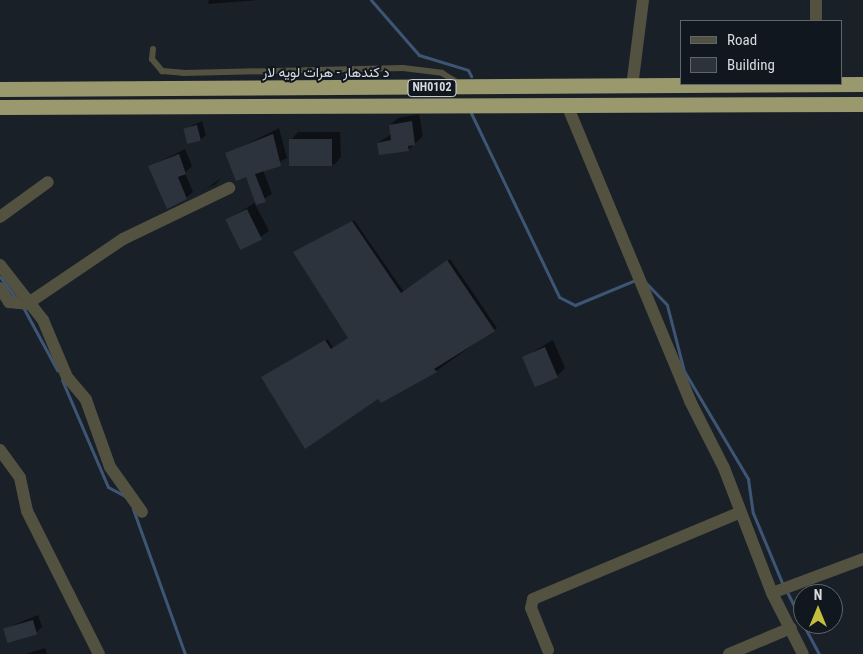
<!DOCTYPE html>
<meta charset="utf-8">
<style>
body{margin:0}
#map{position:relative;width:863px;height:654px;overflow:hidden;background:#1a2028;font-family:"Roboto Condensed",Vazirmatn,sans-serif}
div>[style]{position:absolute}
.shadow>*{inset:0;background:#0007}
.stream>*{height:3px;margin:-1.5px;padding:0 1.5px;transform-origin:1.5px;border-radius:1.5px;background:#3e5675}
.building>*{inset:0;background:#2d333c;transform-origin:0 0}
.lane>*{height:6px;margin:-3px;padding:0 3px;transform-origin:3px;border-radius:3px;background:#535241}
.street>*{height:12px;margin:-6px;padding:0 6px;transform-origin:6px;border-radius:6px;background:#535241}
.highway>*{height:15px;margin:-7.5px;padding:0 7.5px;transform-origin:7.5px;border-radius:7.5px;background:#9a996e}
span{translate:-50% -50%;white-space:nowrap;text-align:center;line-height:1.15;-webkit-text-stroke:4px #11171e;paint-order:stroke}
.shield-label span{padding:1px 4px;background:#11171e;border:1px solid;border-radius:4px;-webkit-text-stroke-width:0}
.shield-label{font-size:12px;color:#d7dbe1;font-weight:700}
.street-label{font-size:14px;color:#d7dbe1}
.legend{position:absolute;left:680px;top:20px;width:162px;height:65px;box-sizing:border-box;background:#11171e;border:1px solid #60656c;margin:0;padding:6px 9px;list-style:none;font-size:15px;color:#d7dbe1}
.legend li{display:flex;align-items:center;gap:10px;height:25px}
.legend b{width:25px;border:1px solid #60656c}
.north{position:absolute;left:793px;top:584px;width:50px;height:50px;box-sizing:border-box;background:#11171e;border:1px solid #60656c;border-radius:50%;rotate:0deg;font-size:14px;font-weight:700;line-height:20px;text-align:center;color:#d7dbe1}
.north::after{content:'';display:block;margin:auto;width:18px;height:22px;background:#c4bd3e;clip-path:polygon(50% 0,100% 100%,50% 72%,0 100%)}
</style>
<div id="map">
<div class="shadow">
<div style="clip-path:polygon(209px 0,258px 0,208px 4px)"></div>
<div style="clip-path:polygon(419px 114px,423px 136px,408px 150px,378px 143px,391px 134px,390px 125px,398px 118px)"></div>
<div style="clip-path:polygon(202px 121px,206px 135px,200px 140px,185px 129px)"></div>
<div style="clip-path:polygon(279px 128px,287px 158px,263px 170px,272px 194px,255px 204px,269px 231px,242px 249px,227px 220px,256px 202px,247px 176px,227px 154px)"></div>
<div style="clip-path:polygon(298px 132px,340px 132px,341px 157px,334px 165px,291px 140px)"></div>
<div style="clip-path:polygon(185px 149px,192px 166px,185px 173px,193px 192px,186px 198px,150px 166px)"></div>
<div style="clip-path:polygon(221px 178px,216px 184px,208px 188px,209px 187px)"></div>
<div style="clip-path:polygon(354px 220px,404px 292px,450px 259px,497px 328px,436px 371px,378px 397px,265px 375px,328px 339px,333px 348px,350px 338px,295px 252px)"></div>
<div style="clip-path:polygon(553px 340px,565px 368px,557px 376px,524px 357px)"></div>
<div style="clip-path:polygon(38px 615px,42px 627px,37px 632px,4px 629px)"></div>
<div style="clip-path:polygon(45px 648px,47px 654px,26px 654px)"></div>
</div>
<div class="stream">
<div style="left:371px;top:0;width:73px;rotate:48.9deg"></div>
<div style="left:419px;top:55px;width:51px;rotate:17deg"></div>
<div style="left:468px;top:70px;width:7px;rotate:63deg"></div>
<div style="left:471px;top:113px;width:204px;rotate:64.4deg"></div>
<div style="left:559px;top:297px;width:18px;rotate:27deg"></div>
<div style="left:575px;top:305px;width:65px;rotate:-22.6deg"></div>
<div style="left:0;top:277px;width:26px;rotate:53deg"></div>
<div style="left:646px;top:283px;width:30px;rotate:46deg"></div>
<div style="left:667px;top:305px;width:68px;rotate:75.6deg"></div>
<div style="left:684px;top:371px;width:126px;rotate:59.3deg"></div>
<div style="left:748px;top:479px;width:34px;rotate:82deg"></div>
<div style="left:753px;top:513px;width:78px;rotate:67.4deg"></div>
<div style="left:23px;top:307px;width:72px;rotate:61.6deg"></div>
<div style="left:62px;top:380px;width:116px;rotate:66.7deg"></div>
<div style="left:108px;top:487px;width:19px;rotate:28deg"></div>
<div style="left:133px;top:509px;width:154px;rotate:70.3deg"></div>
<div style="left:786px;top:590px;width:38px;rotate:63deg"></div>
<div style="left:803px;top:624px;width:34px;rotate:62deg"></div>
</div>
<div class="building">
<div style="clip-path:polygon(412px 121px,415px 145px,408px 146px,409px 151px,379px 155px,377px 143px,391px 140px,389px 125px)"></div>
<div style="left:197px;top:125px;width:16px;height:14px;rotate:76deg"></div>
<div style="clip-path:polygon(273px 134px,281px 166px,255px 174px,266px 202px,256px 205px,246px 177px,236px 181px,225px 153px)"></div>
<div style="left:289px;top:139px;width:43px;height:27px"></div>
<div style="clip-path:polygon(179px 154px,186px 174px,178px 177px,187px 199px,167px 209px,148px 166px)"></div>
<div style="left:247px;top:209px;width:34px;height:24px;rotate:64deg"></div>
<div style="clip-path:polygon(352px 221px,401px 293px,447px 260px,495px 331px,434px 369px,437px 372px,381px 403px,378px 399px,305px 449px,261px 377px,325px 340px,331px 349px,348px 338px,293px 252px)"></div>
<div style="left:545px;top:347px;width:33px;height:25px;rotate:67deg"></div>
<div style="left:33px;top:620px;width:15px;height:31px;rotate:74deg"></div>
</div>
<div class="lane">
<div style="left:153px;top:49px;width:10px;rotate:96deg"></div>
<div style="left:152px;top:59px;width:16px;rotate:50deg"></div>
<div style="left:162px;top:71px;width:21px;rotate:5deg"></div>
<div style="left:183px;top:73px;width:220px;rotate:-1.3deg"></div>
<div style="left:403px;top:68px;width:39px;rotate:7deg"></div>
<div style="left:442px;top:73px;width:19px;rotate:32deg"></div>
</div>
<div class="street">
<div style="left:816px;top:21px;width:21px;rotate:-90deg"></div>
<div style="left:632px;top:87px;width:88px;rotate:-82.8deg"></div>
<div style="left:567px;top:105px;width:321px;rotate:67.4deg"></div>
<div style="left:690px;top:401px;width:75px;rotate:63.1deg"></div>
<div style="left:724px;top:468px;width:134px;rotate:69deg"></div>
<div style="left:772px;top:593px;width:68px;rotate:63.1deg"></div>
<div style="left:0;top:217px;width:59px;rotate:-36.1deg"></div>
<div style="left:0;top:265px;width:70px;rotate:52deg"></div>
<div style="left:43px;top:320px;width:62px;rotate:67.2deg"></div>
<div style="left:67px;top:377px;width:30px;rotate:50deg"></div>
<div style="left:86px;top:400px;width:71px;rotate:70.3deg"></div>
<div style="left:110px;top:467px;width:55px;rotate:54.6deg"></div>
<div style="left:0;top:288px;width:17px;rotate:57deg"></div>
<div style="left:9px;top:302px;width:18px;rotate:6deg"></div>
<div style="left:27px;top:304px;width:116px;rotate:-34.1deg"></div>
<div style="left:123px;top:239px;width:118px;rotate:-25.7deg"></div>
<div style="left:0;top:450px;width:34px;rotate:54deg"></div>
<div style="left:20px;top:478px;width:34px;rotate:78deg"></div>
<div style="left:27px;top:511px;width:160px;rotate:63.3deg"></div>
<div style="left:772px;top:593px;width:97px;rotate:-20.5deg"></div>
<div style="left:548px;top:650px;width:45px;rotate:-112deg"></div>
<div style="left:531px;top:608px;width:9px;rotate:-77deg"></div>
<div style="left:533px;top:599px;width:223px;rotate:-22.7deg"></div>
<div style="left:729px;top:654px;width:67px;rotate:-22.8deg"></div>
</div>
<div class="highway">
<div style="left:0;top:89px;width:863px;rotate:-0.33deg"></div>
<div style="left:0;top:107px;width:863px;rotate:-0.2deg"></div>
</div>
<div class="shield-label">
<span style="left:432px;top:88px">NH0102</span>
</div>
<div class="street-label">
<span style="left:326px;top:72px">د کندهار - هرات لويه لار</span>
</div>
<ul class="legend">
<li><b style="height:6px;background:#535241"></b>Road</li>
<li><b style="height:14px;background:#2d333c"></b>Building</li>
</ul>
<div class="north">N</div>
</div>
